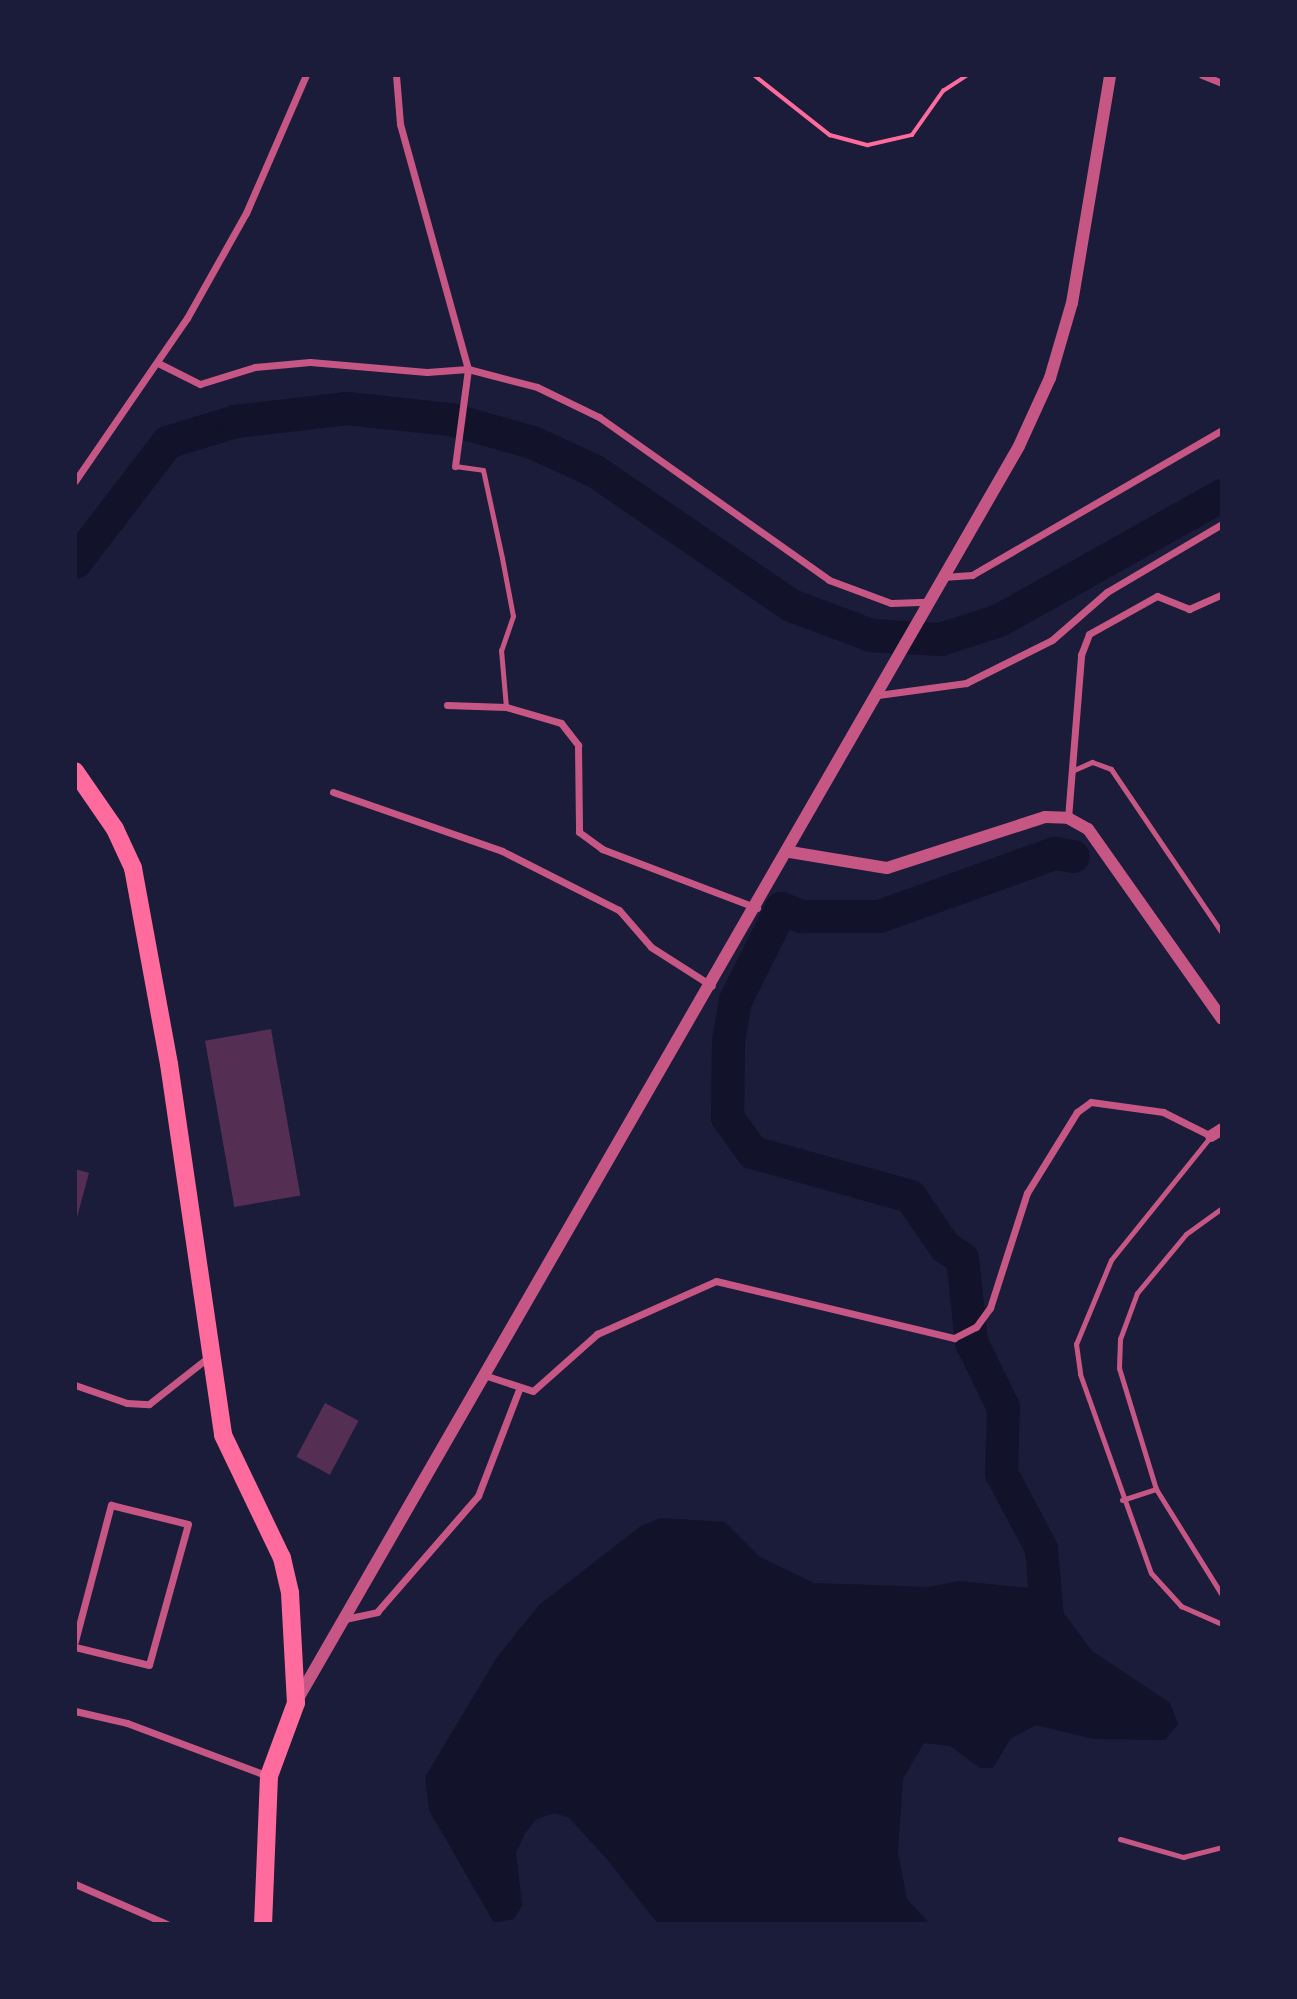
<!DOCTYPE html>
<style>
body{margin:0}
#map{position:relative;width:1297px;height:1999px;overflow:hidden;background:#1b1b3a;font-family:"DejaVu Sans",sans-serif}
div>[style]{position:absolute}
.water>*{inset:0;background:#12122b}
.river>*{height:33px;margin:-16.5px;padding:0 16.5px;transform-origin:16.5px;border-radius:16.5px;background:#12122b}
.building>*{inset:0;background:#542f53;transform-origin:0 0}
.path>*{height:3.5px;margin:-1.75px;padding:0 1.75px;transform-origin:1.75px;border-radius:1.75px;background:#ff6b9d}
.service>*{height:5px;margin:-2.5px;padding:0 2.5px;transform-origin:2.5px;border-radius:2.5px;background:#c65784}
.minor>*{height:7px;margin:-3.5px;padding:0 3.5px;transform-origin:3.5px;border-radius:3.5px;background:#c65784}
.tertiary>*{height:12px;margin:-6px;padding:0 6px;transform-origin:6px;border-radius:6px;background:#c65784}
.primary>*{height:18px;margin:-9px;padding:0 9px;transform-origin:9px;border-radius:9px;background:#ff6b9d}
span{translate:-50% -50%;white-space:nowrap;text-align:center;line-height:1.15;-webkit-text-stroke:7px #1b1b3a;paint-order:stroke}
.frame{position:absolute;inset:0;border:77px solid #1b1b3a;pointer-events:none}
</style>
<div id="map">
<div class="water">
<div style="clip-path:polygon(661px 1518px,725px 1522px,760px 1557px,814px 1583px,929px 1587px,959px 1581px,1029px 1588px,1057px 1604px,1092px 1651px,1170px 1703px,1178px 1724px,1165px 1740px,1093px 1739px,1036px 1725px,1011px 1738px,993px 1768px,980px 1768px,950px 1746px,924px 1743px,903px 1779px,898px 1853px,907px 1899px,930px 1924px,658px 1924px,606px 1858px,569px 1818px,555px 1813px,537px 1819px,525px 1833px,516px 1853px,522px 1905px,514px 1919px,494px 1923px,429px 1810px,425px 1777px,497px 1657px,539px 1605px,641px 1526px)"></div>
</div>
<div class="river">
<div style="left:75px;top:562px;width:151px;rotate:-52.5deg"></div>
<div style="left:167px;top:442px;width:71px;rotate:-17.2deg"></div>
<div style="left:235px;top:421px;width:113px;rotate:-6.6deg"></div>
<div style="left:347px;top:408px;width:104px;rotate:6.1deg"></div>
<div style="left:450px;top:419px;width:85px;rotate:15.7deg"></div>
<div style="left:532px;top:442px;width:69px;rotate:24.7deg"></div>
<div style="left:595px;top:471px;width:237px;rotate:34.4deg"></div>
<div style="left:791px;top:605px;width:85px;rotate:20.6deg"></div>
<div style="left:871px;top:635px;width:69px;rotate:3.3deg"></div>
<div style="left:940px;top:639px;width:62px;rotate:-17.9deg"></div>
<div style="left:999px;top:620px;width:256px;rotate:-29.3deg"></div>
<div style="left:1049px;top:1642px;width:94px;rotate:-94.9deg"></div>
<div style="left:1041px;top:1548px;width:85px;rotate:-118.1deg"></div>
<div style="left:1001px;top:1473px;width:66px;rotate:-88.3deg"></div>
<div style="left:1003px;top:1407px;width:72px;rotate:-116.2deg"></div>
<div style="left:971px;top:1342px;width:84px;rotate:-96.1deg"></div>
<div style="left:962px;top:1258px;width:20px;rotate:-147deg"></div>
<div style="left:945px;top:1247px;width:62px;rotate:-124.5deg"></div>
<div style="left:910px;top:1196px;width:164px;rotate:-164.4deg"></div>
<div style="left:752px;top:1152px;width:43px;rotate:-125.5deg"></div>
<div style="left:727px;top:1117px;width:76px;rotate:-89.2deg"></div>
<div style="left:728px;top:1041px;width:42px;rotate:-80.3deg"></div>
<div style="left:735px;top:1000px;width:103px;rotate:-63.4deg"></div>
<div style="left:781px;top:908px;width:22px;rotate:22deg"></div>
<div style="left:801px;top:916px;width:78px"></div>
<div style="left:879px;top:916px;width:186px;rotate:-19.8deg"></div>
<div style="left:1054px;top:853px;width:19px;rotate:9deg"></div>
</div>
<div class="building">
<div style="left:271px;top:1029px;width:169px;height:67px;rotate:80deg"></div>
<div style="clip-path:polygon(75px 1169px,89px 1173px,76px 1221px,75px 1221px)"></div>
<div style="left:325px;top:1403px;width:38px;height:61px;rotate:28deg"></div>
</div>
<div class="path">
<div style="left:754px;top:75px;width:97px;rotate:38.3deg"></div>
<div style="left:830px;top:135px;width:39px;rotate:15deg"></div>
<div style="left:868px;top:145px;width:45px;rotate:-12.8deg"></div>
<div style="left:912px;top:135px;width:54px;rotate:-54.8deg"></div>
<div style="left:943px;top:91px;width:30px;rotate:-33deg"></div>
</div>
<div class="service">
<div style="left:455px;top:466px;width:28px;rotate:8deg"></div>
<div style="left:483px;top:470px;width:90px;rotate:77.8deg"></div>
<div style="left:502px;top:558px;width:59px;rotate:79.3deg"></div>
<div style="left:513px;top:616px;width:36px;rotate:109deg"></div>
<div style="left:501px;top:650px;width:57px;rotate:85deg"></div>
<div style="left:1074px;top:770px;width:20px;rotate:-24deg"></div>
<div style="left:1092px;top:762px;width:20px;rotate:20deg"></div>
<div style="left:1111px;top:769px;width:198px;rotate:55.9deg"></div>
<div style="left:1211px;top:1136px;width:159px;rotate:128.9deg"></div>
<div style="left:1111px;top:1260px;width:91px;rotate:112.6deg"></div>
<div style="left:1076px;top:1344px;width:30px;rotate:82deg"></div>
<div style="left:1080px;top:1374px;width:211px;rotate:70.4deg"></div>
<div style="left:1151px;top:1573px;width:45px;rotate:47.7deg"></div>
<div style="left:1181px;top:1606px;width:45px;rotate:23.7deg"></div>
<div style="left:1222px;top:1208px;width:44px;rotate:144.2deg"></div>
<div style="left:1186px;top:1234px;width:77px;rotate:129.7deg"></div>
<div style="left:1137px;top:1293px;width:49px;rotate:110.3deg"></div>
<div style="left:1120px;top:1339px;width:29px;rotate:92deg"></div>
<div style="left:1119px;top:1368px;width:127px;rotate:73deg"></div>
<div style="left:1156px;top:1489px;width:125px;rotate:58.1deg"></div>
<div style="left:1122px;top:1500px;width:36px;rotate:-18deg"></div>
<div style="left:1120px;top:1839px;width:66px;rotate:15.9deg"></div>
<div style="left:1183px;top:1857px;width:40px;rotate:-14.4deg"></div>
</div>
<div class="minor">
<div style="left:396px;top:75px;width:49px;rotate:85.3deg"></div>
<div style="left:400px;top:124px;width:254px;rotate:74.5deg"></div>
<div style="left:468px;top:369px;width:98px;rotate:97.6deg"></div>
<div style="left:1202px;top:75px;width:22px;rotate:22deg"></div>
<div style="left:158px;top:363px;width:47px;rotate:26.6deg"></div>
<div style="left:200px;top:384px;width:58px;rotate:-17.2deg"></div>
<div style="left:255px;top:367px;width:55px;rotate:-5.2deg"></div>
<div style="left:310px;top:362px;width:117px;rotate:4.9deg"></div>
<div style="left:427px;top:372px;width:41px;rotate:-4.2deg"></div>
<div style="left:468px;top:369px;width:71px;rotate:14.6deg"></div>
<div style="left:537px;top:387px;width:69px;rotate:25.8deg"></div>
<div style="left:599px;top:417px;width:282px;rotate:35.3deg"></div>
<div style="left:829px;top:580px;width:66px;rotate:20.4deg"></div>
<div style="left:891px;top:603px;width:37px;rotate:-2deg"></div>
<div style="left:75px;top:481px;width:198px;rotate:-55.5deg"></div>
<div style="left:187px;top:318px;width:120px;rotate:-60.7deg"></div>
<div style="left:246px;top:213px;width:150px;rotate:-66.5deg"></div>
<div style="left:943px;top:577px;width:29px;rotate:-4deg"></div>
<div style="left:972px;top:575px;width:289px;rotate:-30.1deg"></div>
<div style="left:878px;top:695px;width:89px;rotate:-7.8deg"></div>
<div style="left:966px;top:683px;width:96px;rotate:-26.6deg"></div>
<div style="left:1052px;top:640px;width:73px;rotate:-41.1deg"></div>
<div style="left:1107px;top:592px;width:134px;rotate:-30.6deg"></div>
<div style="left:447px;top:705px;width:59px;rotate:1.9deg"></div>
<div style="left:506px;top:707px;width:57px;rotate:16.2deg"></div>
<div style="left:561px;top:723px;width:28px;rotate:52deg"></div>
<div style="left:578px;top:745px;width:87px;rotate:89.3deg"></div>
<div style="left:579px;top:832px;width:29px;rotate:36deg"></div>
<div style="left:602px;top:849px;width:166px;rotate:20.8deg"></div>
<div style="left:333px;top:792px;width:179px;rotate:19.2deg"></div>
<div style="left:502px;top:851px;width:131px;rotate:26.8deg"></div>
<div style="left:619px;top:910px;width:49px;rotate:49.1deg"></div>
<div style="left:651px;top:947px;width:72px;rotate:32.6deg"></div>
<div style="left:1068px;top:818px;width:164px;rotate:-85.4deg"></div>
<div style="left:1081px;top:655px;width:22px;rotate:-69deg"></div>
<div style="left:1089px;top:634px;width:78px;rotate:-29.2deg"></div>
<div style="left:1157px;top:596px;width:35px;rotate:22deg"></div>
<div style="left:1189px;top:609px;width:36px;rotate:-24deg"></div>
<div style="left:487px;top:1376px;width:48px;rotate:18.1deg"></div>
<div style="left:533px;top:1391px;width:86px;rotate:-41.7deg"></div>
<div style="left:597px;top:1334px;width:130px;rotate:-24deg"></div>
<div style="left:716px;top:1281px;width:245px;rotate:13.5deg"></div>
<div style="left:954px;top:1338px;width:25px;rotate:-27deg"></div>
<div style="left:976px;top:1327px;width:24px;rotate:-54deg"></div>
<div style="left:990px;top:1308px;width:121px;rotate:-72.2deg"></div>
<div style="left:1027px;top:1193px;width:95px;rotate:-58.3deg"></div>
<div style="left:1077px;top:1112px;width:17px;rotate:-36deg"></div>
<div style="left:1091px;top:1102px;width:73px;rotate:7.9deg"></div>
<div style="left:1163px;top:1112px;width:54px;rotate:26.6deg"></div>
<div style="left:75px;top:1385px;width:55px;rotate:19.1deg"></div>
<div style="left:127px;top:1403px;width:22px;rotate:3deg"></div>
<div style="left:149px;top:1404px;width:78px;rotate:-38.2deg"></div>
<div style="left:345px;top:1619px;width:33px;rotate:-12deg"></div>
<div style="left:377px;top:1612px;width:154px;rotate:-49deg"></div>
<div style="left:478px;top:1496px;width:115px;rotate:-69deg"></div>
<div style="left:75px;top:1641px;width:141px;rotate:-75.2deg"></div>
<div style="left:111px;top:1505px;width:79px;rotate:13.9deg"></div>
<div style="left:188px;top:1524px;width:146px;rotate:105.5deg"></div>
<div style="left:149px;top:1665px;width:76px;rotate:-166.3deg"></div>
<div style="left:75px;top:1711px;width:53px;rotate:13deg"></div>
<div style="left:127px;top:1723px;width:151px;rotate:20.6deg"></div>
<div style="left:75px;top:1884px;width:100px;rotate:23.5deg"></div>
</div>
<div class="tertiary">
<div style="left:790px;top:852px;width:98px;rotate:9.4deg"></div>
<div style="left:887px;top:868px;width:166px;rotate:-17.9deg"></div>
<div style="left:1045px;top:817px;width:23px;rotate:2deg"></div>
<div style="left:1068px;top:818px;width:23px;rotate:29deg"></div>
<div style="left:1088px;top:829px;width:232px;rotate:54.8deg"></div>
<div style="left:1211px;top:1136px;width:13px;rotate:-32deg"></div>
<div style="left:296px;top:1702px;width:1449px;rotate:-60.07deg"></div>
<div style="left:1019px;top:446px;width:75px;rotate:-65.5deg"></div>
<div style="left:1050px;top:378px;width:78px;rotate:-73.7deg"></div>
<div style="left:1072px;top:303px;width:231px;rotate:-80.5deg"></div>
</div>
<div class="primary">
<div style="left:75px;top:771px;width:70px;rotate:55.4deg"></div>
<div style="left:115px;top:829px;width:43px;rotate:65.2deg"></div>
<div style="left:133px;top:868px;width:199px;rotate:79.6deg"></div>
<div style="left:169px;top:1064px;width:375px;rotate:81.7deg"></div>
<div style="left:223px;top:1435px;width:136px;rotate:64.4deg"></div>
<div style="left:282px;top:1558px;width:36px;rotate:77deg"></div>
<div style="left:290px;top:1593px;width:110px;rotate:86.9deg"></div>
<div style="left:296px;top:1703px;width:78px;rotate:110.3deg"></div>
<div style="left:269px;top:1776px;width:148px;rotate:92.3deg"></div>
</div>
<div class="frame"></div>
</div>
